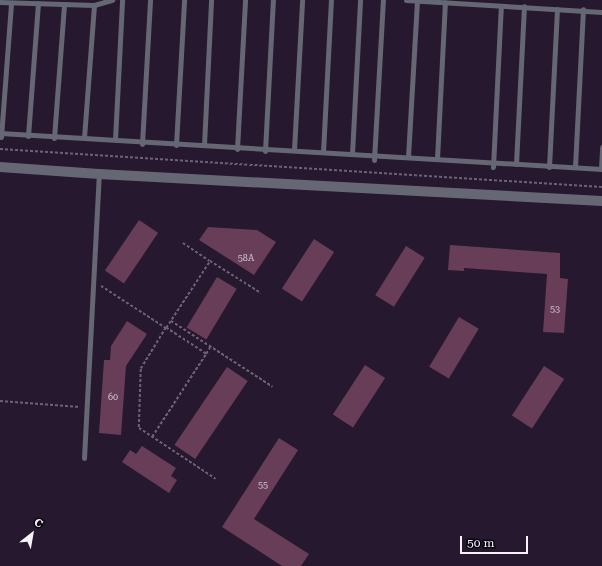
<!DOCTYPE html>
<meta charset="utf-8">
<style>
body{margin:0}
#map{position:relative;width:602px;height:566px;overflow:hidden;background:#26182f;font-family:"Roboto Serif",serif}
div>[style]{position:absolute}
.building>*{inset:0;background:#673d57;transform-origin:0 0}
.path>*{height:1.5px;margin-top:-0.75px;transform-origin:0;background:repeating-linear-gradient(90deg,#6d6275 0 3px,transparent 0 5px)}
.lane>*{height:5px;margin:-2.5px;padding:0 2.5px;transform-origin:2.5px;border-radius:2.5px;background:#656774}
.street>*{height:10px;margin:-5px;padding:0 5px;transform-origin:5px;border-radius:5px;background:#656774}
span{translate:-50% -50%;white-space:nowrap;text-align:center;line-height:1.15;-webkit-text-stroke:3px #0c0610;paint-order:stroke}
.number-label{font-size:9px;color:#d4c4d4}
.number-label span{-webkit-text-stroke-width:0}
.north{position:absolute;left:12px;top:514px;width:40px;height:40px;-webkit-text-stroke:3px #0c0610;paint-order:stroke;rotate:31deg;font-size:11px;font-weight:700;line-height:16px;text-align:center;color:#f8f1fe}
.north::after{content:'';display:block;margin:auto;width:14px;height:18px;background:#f8f1fe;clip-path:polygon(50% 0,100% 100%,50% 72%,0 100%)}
.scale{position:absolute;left:460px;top:536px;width:68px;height:18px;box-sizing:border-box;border:2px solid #f8f1fe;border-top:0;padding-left:5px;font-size:12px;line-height:14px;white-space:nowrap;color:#f8f1fe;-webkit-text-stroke:3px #0c0610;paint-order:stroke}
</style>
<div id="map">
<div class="building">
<div style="left:139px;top:220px;width:23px;height:61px;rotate:34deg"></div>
<div style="clip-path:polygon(208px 227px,257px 230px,276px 242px,254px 275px,199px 240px)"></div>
<div style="left:314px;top:239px;width:24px;height:59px;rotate:33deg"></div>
<div style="clip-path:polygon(450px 245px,560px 253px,560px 278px,568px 279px,564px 333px,543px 332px,547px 274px,464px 268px,464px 271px,448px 270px)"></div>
<div style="left:406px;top:246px;width:22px;height:58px;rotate:32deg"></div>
<div style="left:217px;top:277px;width:23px;height:59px;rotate:31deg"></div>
<div style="left:459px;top:317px;width:23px;height:58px;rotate:31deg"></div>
<div style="clip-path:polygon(127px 321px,147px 334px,126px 366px,121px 435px,99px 433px,104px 360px,110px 360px,111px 346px)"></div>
<div style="left:365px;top:365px;width:24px;height:59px;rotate:33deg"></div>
<div style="left:544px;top:366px;width:24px;height:59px;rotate:33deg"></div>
<div style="left:227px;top:367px;width:25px;height:94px;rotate:34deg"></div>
<div style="clip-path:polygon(279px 438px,298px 450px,254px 519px,309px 554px,301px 566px,282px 566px,222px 527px)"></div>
<div style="clip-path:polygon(142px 446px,176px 468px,171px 476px,177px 480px,169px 493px,122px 462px,130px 450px,136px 454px)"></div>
</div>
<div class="path">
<div style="left:0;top:149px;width:603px;rotate:3.61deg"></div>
<div style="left:183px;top:243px;width:32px;rotate:34deg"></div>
<div style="left:101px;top:286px;width:77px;rotate:32.9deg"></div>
<div style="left:166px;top:328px;width:80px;rotate:-56.7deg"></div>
<div style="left:210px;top:261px;width:60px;rotate:32.1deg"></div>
<div style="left:171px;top:321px;width:121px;rotate:32.9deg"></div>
<div style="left:206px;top:354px;width:8px;rotate:-60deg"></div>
<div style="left:0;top:401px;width:80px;rotate:4.3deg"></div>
<div style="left:152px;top:437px;width:99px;rotate:-57deg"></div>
<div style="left:206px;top:354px;width:48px;rotate:-147deg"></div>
<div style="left:166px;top:328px;width:48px;rotate:121.4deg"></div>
<div style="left:141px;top:369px;width:59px;rotate:91.9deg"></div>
<div style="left:139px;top:428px;width:92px;rotate:33.5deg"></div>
</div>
<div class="lane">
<div style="left:406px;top:0;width:196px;rotate:3.5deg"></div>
<div style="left:0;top:2px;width:94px;rotate:1.8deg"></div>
<div style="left:94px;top:5px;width:19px;rotate:-16deg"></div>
<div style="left:0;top:133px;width:603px;rotate:3.42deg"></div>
<div style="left:28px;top:136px;width:133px;rotate:-85.7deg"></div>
<div style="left:1px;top:137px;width:134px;rotate:-85.7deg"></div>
<div style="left:54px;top:138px;width:134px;rotate:-85.7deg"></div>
<div style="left:84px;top:138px;width:133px;rotate:-85.7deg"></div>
<div style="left:115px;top:140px;width:140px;rotate:-87.1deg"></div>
<div style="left:142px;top:144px;width:144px;rotate:-86.8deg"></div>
<div style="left:176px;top:145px;width:145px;rotate:-86.8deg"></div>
<div style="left:204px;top:145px;width:145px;rotate:-87.2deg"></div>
<div style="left:237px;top:149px;width:149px;rotate:-86.9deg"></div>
<div style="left:294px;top:150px;width:150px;rotate:-86.9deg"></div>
<div style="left:265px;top:151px;width:151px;rotate:-87deg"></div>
<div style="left:323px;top:152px;width:152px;rotate:-87deg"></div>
<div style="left:352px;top:154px;width:154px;rotate:-87deg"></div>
<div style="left:408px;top:157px;width:156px;rotate:-86.7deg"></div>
<div style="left:437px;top:159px;width:157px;rotate:-87.1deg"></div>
<div style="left:374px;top:160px;width:160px;rotate:-86.8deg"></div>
<div style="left:516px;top:164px;width:158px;rotate:-87.1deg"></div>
<div style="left:493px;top:167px;width:161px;rotate:-87.2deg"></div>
<div style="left:549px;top:167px;width:158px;rotate:-87.1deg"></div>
<div style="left:575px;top:167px;width:158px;rotate:-87.1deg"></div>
<div style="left:601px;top:169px;width:22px;rotate:-87deg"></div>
<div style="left:84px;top:458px;width:284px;rotate:-87deg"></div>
</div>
<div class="street">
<div style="left:0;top:167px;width:99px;rotate:4deg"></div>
<div style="left:99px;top:174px;width:504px;rotate:3.07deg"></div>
</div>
<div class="number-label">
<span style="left:246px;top:258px">58А</span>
<span style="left:555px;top:309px">53</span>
<span style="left:113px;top:397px">60</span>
<span style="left:263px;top:485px">55</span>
</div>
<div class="north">С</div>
<div class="scale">50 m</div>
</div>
